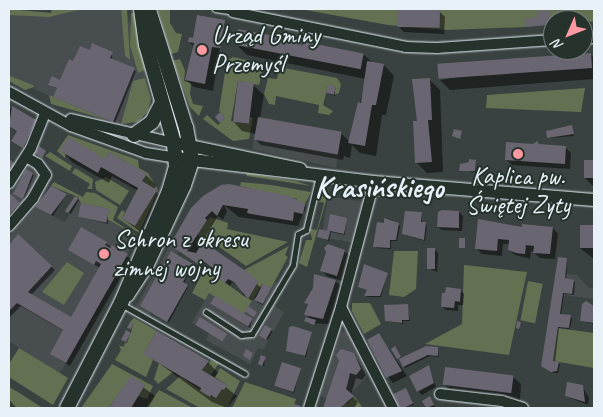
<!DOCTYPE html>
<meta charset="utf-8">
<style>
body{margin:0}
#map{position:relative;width:603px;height:417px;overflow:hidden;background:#3a4241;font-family:Caveat,sans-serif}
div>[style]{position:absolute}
.built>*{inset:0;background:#484d4f;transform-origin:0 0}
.green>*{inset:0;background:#637051;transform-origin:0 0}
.shadow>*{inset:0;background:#0007}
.building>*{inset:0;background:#696671;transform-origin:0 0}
.roads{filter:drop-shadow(0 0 1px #e8f1f8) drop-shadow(0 0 1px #e8f1f8)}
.service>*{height:5px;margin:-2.5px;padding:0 2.5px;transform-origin:2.5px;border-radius:2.5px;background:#26332d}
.minor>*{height:10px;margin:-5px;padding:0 5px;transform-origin:5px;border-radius:5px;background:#26332d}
.tertiary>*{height:12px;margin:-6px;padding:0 6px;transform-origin:6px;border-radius:6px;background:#26332d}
.secondary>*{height:14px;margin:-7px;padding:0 7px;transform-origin:7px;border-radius:7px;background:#26332d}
.dots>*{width:14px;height:14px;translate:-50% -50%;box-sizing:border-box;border:2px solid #26332d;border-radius:50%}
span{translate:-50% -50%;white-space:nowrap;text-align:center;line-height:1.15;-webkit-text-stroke:4px #26332d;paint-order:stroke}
.poi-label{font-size:25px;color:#e8f1f8}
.left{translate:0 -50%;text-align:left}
.district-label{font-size:30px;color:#e8f1f8;font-weight:700}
.frame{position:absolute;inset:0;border:10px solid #e8f1f8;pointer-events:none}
.north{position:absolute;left:543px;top:10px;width:50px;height:50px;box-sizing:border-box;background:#26332d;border:1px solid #747f7e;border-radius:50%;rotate:226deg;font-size:14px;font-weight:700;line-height:20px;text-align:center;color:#e8f1f8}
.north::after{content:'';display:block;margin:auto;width:18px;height:22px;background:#ff9aa2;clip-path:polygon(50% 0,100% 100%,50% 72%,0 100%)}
</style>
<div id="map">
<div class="built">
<div style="clip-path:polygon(56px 9px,125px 9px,147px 73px,118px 128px,9px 77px,9px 12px,53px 15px)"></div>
<div style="clip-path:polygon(255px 132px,339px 148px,336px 168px,252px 149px)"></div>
<div style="clip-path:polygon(27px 166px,35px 168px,41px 175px,21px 204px,11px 194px)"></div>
<div style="left:328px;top:196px;width:36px;height:42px;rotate:9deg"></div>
<div style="clip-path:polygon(78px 198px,81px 203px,109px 209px,107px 219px,137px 236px,59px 375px,9px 341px,9px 237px,35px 207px,65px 222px)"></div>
<div style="clip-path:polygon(170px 245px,179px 251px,166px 274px,171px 277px,149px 316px,135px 308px)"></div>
<div style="clip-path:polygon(263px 274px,282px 286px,271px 304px,284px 312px,263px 350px,258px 348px,250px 364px,206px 340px,209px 332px,192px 323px,209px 292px,239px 311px)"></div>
<div style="clip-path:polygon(565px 274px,577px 275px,589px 288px,594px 288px,594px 299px,562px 295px)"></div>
<div style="clip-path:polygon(347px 331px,368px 375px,339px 407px,320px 395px,341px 332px)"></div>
</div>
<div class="green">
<div style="clip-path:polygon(9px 9px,51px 13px,52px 9px,82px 9px,49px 17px,9px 15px)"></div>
<div style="clip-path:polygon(121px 9px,134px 9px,127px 10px,130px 60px,125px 56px)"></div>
<div style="clip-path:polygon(158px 9px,170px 9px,170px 23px,176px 33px,182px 34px,178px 52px,171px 54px)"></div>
<div style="clip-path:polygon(300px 9px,594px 9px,594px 22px,553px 20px,553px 24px,525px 27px,447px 30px,388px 25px)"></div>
<div style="clip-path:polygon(131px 13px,135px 13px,145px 70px,138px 73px,130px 45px)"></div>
<div style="clip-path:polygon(233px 57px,256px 62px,262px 72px,259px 85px,238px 81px,231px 121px,247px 124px,249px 117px,253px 118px,249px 139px,233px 141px,203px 119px,207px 115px,218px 125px,225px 118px,219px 111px,227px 60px)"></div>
<div style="clip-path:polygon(180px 59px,185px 71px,184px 81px,191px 83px,190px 94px,193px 104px,203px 106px,199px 116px,190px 107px,173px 61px)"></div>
<div style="clip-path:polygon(279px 67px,337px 78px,341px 84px,339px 93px,334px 95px,336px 87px,328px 86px,323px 105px,333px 111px,329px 115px,318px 113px,319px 105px,276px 96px,275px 105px,269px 104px,264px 94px,268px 78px,277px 79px)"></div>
<div style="clip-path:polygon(10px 76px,33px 85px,34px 87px,25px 90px,9px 81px)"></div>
<div style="clip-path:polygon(145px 78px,151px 99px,148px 111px,138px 122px,121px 124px,133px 81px)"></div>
<div style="clip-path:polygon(585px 88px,581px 112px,486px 108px,487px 95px)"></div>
<div style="clip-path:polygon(49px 95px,112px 121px,51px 104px)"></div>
<div style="clip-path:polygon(68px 135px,138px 160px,139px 168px,148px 173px,158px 190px,139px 233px,117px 218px,122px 210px,125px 212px,122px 219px,135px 226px,157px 190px,142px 181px,146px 174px,109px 152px,105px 159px,68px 138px,65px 158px,57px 151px)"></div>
<div style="clip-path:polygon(50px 152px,72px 166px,70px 171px,45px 156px)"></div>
<div style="clip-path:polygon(75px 168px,93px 179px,92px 189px,87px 189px,90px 184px,72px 173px)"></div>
<div style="clip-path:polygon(246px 173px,296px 181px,311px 186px,247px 176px)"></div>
<div style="clip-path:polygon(106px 177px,129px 191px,120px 205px,96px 190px,95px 182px)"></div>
<div style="clip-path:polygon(54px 182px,83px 197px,86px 192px,95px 193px,118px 207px,113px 220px,137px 236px,107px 219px,109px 209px,81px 203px,78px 197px,51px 186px)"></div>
<div style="clip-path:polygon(241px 182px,271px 185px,311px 192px,305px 204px,297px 202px,297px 199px,240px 186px)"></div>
<div style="clip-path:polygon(387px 190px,453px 197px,377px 197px)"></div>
<div style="clip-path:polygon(319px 193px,328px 194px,307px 267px,299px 263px,306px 240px,312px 240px,310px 229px,317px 230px,324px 203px,317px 201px)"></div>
<div style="clip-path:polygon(210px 217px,228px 223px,227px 229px,288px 242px,246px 266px,211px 241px,200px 238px,197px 233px)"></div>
<div style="clip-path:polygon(289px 246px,285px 255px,288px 257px,271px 288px,262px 284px,244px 314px,209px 293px,205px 300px,192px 293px,205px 268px,248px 299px,258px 282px,244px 270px)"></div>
<div style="clip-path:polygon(394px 251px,418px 251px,416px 289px,404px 297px,389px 295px)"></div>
<div style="clip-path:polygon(67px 262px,84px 273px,64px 305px,42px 292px)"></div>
<div style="clip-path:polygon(464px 265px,527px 272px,509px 355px,425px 344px,462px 324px)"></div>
<div style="left:528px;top:281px;width:15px;height:40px;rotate:11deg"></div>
<div style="clip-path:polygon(352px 303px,370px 303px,381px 324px,364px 334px,352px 311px)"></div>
<div style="clip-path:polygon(134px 318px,157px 331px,144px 353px,153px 360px,146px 377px,115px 360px,121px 350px,119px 345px,123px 347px,131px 333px,133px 324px,130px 322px)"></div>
<div style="clip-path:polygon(558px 328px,594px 333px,594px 368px,553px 361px)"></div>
<div style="clip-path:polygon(19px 348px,68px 378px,53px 405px,9px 377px,9px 364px)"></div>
<div style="clip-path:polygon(211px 360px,219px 363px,211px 375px,202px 370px)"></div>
<div style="clip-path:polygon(159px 363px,173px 372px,158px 384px,154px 379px)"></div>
<div style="clip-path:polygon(112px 364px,153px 386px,147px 399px,138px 396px,145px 385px,131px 377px,109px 408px,81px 408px)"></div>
<div style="clip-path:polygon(220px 368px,240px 381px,227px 408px,200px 408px,166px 389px,180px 376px,210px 397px,227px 385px,215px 377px)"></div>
<div style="clip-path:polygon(245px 382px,296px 399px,293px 408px,232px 408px)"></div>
<div style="clip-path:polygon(9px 387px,21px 394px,41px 407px,10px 408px)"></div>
<div style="clip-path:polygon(159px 390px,161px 391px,193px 408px,146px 408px)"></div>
<div style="clip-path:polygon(354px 396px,363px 408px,338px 408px,344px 402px,347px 404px)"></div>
</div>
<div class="shadow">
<div style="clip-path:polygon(399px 9px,439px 11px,445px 17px,444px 34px,404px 32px,398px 26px)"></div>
<div style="clip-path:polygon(548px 11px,550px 26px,527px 26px,537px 19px)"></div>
<div style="clip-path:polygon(224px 21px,213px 91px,194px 87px,186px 80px,194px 47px,189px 42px)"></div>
<div style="clip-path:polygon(236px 44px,363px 54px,373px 63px,384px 65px,394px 76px,386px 115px,382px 115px,376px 156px,360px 153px,352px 145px,350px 158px,344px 156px,343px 160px,261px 145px,255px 139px,256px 134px,242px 131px,232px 120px,253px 85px,264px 95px,260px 118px,341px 133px,350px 142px,366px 79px,247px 55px)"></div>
<div style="clip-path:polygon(91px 51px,112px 53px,112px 60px,136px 71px,115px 123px,56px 98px,58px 89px,51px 86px,61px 82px,74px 63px)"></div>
<div style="clip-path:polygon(590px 54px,594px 58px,594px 79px,450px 90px,440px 80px)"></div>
<div style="clip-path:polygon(429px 79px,440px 90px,443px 172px,427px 173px,416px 162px,418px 122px)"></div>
<div style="clip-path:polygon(335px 89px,335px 96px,327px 93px)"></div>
<div style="clip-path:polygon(12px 108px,37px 123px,24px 148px,14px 142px,18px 131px,9px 125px,9px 110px)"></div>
<div style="clip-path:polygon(572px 127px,574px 136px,548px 138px)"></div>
<div style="clip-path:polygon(533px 145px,566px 148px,571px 153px,570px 169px,512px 165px,506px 159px)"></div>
<div style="clip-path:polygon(62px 151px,106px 161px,146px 175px,156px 185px,154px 190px,167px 202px,146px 236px,123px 219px,138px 191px,112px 176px,109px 183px,72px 162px)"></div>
<div style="clip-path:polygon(475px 161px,476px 172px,461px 170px)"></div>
<div style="clip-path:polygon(585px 161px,594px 161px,594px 187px,585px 178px)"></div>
<div style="clip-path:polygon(32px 174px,34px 175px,24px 199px,16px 195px)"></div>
<div style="clip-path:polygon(210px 194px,306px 207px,298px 226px,239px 217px,224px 205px,227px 211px,223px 220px,218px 216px,201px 244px,262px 288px,270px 289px,263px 305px,257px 302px,258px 295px,252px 301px,242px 294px,245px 290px,232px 282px,230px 286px,218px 277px,217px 270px,211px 266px,204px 263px,202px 266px,171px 245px)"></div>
<div style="clip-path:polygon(66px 195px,53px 216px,38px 208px)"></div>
<div style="clip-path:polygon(11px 196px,23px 207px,9px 222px,9px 198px)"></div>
<div style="clip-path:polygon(77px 199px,79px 200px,71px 214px,68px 212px)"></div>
<div style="clip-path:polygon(108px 210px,108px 224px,80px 217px)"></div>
<div style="clip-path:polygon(459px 212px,463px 216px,462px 231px,442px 230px,438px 227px)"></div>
<div style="clip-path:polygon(422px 213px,422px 223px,427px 225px,425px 241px,405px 235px)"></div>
<div style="clip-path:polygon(346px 219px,345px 235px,331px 232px,329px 241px,319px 237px)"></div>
<div style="clip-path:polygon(386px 219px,392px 220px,394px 224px,400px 226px,397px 241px,391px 241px,391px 249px,376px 248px)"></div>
<div style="clip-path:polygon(479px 220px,523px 228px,553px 228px,558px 234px,555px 259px,540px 258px,531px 250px,530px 259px,515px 255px,509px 250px,510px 244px,503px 244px,502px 256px,482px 254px,476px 248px)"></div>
<div style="clip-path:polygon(582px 226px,594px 227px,594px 259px,580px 248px)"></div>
<div style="clip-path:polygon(82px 229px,131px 259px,70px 366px,51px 354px,64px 331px,21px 306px,9px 318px,9px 246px,18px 236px,55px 270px,31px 295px,72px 318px,100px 268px,74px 253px)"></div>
<div style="clip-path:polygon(435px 250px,438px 253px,437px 272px,428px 268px)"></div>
<div style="clip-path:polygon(344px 251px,350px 256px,342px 281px,327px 276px,322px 270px)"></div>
<div style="clip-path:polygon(567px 259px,566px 280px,575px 282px,574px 295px,564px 294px,561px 315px,572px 318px,570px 329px,559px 328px,555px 362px,560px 364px,558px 373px,554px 373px,544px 367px)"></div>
<div style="clip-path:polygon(192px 265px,184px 284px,188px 287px,169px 322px,141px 306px)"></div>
<div style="clip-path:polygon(387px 274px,381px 297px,367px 297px,368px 290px,359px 286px)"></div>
<div style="clip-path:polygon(335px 281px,341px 286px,329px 324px,307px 323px,309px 306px,306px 303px)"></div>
<div style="clip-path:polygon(460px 290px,464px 294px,463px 305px,458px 305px,458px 311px,446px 310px,442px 307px)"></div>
<div style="clip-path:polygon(215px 298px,252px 320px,250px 328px,213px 305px)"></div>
<div style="clip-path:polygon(586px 302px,594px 306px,594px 324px,581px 321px)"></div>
<div style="clip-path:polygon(407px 305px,410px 321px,403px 321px,403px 324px,386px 321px)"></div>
<div style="clip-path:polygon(266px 327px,273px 331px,268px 340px,262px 336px)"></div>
<div style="clip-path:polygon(311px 333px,306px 357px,287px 350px)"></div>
<div style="clip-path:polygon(130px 334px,127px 343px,124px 341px)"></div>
<div style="clip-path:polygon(380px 336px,407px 376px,393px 383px,388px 377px)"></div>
<div style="clip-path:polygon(438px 348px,439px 357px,430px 356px,405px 368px,396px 349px,402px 359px)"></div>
<div style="clip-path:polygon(342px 350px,354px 354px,366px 375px,362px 380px,356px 378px,351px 395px,358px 402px,354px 408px,324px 408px)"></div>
<div style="clip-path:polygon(145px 353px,208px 362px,218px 373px,214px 378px,237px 396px,227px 408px,212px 402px)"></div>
<div style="clip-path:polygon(265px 358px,264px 366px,261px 365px)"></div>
<div style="clip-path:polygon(429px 367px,436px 387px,422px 395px,418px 391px)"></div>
<div style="clip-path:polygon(300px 369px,294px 393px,276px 386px)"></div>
<div style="clip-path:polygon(513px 377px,521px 384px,520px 400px,452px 392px,444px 384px)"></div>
<div style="clip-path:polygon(131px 378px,155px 396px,148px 408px,111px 408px)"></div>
<div style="clip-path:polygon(582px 386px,589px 398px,588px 405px,566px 396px)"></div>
<div style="clip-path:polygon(407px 391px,414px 405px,402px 408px,395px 395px)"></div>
<div style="clip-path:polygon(431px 399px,435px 407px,420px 408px,426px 406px)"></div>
<div style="clip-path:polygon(9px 400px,17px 408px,9px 408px)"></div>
</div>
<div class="building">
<div style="left:398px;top:9px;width:42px;height:18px;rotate:1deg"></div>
<div style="clip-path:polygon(549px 10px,550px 25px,525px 27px,525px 18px,536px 18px,539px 11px)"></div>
<div style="clip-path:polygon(197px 15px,225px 20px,220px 48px,212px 47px,205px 84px,185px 80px,194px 43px,188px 42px,189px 37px,193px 38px)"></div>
<div style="left:238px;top:29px;width:128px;height:16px;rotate:11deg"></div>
<div style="clip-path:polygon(92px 43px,113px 52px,110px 58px,135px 68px,113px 122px,53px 97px,57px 88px,48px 85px,52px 76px,60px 80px,69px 59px,73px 61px,80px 46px,90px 50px)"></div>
<div style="left:591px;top:53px;width:15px;height:154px;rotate:86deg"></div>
<div style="clip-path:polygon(367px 61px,384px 64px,376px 105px,372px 105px,365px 146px,348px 143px,358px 102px,361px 103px)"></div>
<div style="clip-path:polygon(430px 78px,432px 120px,428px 120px,432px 162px,415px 163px,413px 121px,417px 121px,412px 79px)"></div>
<div style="left:238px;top:81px;width:16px;height:41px;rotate:7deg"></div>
<div style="left:328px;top:85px;width:8px;height:8px;rotate:14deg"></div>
<div style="clip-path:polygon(12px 106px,36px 120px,23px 148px,11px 141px,17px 131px,9px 126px)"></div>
<div style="clip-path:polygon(220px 112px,225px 118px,220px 123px,215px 117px)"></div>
<div style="left:258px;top:117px;width:85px;height:23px;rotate:10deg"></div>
<div style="clip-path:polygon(572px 125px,574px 134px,547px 138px,546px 131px)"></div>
<div style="clip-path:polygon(454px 129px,462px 131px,460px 139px,452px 136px)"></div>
<div style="clip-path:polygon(68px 137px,105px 159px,109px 152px,147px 174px,142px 181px,157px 190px,135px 226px,122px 219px,138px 188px,101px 167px,98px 173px,60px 151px)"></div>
<div style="clip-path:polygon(537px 141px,539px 144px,566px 146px,565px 164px,505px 160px,506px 142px,533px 144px)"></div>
<div style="clip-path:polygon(39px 146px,46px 151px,42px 158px,35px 153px)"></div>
<div style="clip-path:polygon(9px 159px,16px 165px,9px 175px)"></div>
<div style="clip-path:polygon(469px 159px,476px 160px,475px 171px,459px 171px,460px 164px,469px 162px)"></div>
<div style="left:584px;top:160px;width:10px;height:18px"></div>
<div style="clip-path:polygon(26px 169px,33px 173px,23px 199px,13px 194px)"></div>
<div style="clip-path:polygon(229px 184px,289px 196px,305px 204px,303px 214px,294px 212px,293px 221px,251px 214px,247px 213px,248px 209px,223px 205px,217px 216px,212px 211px,205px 218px,207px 220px,187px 251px,196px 253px,202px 243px,208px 245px,250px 274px,258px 282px,248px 299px,234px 282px,228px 279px,225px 283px,213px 274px,216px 270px,206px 263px,200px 260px,198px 264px,170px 245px,191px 208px,203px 196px,221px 185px)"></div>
<div style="clip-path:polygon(51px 186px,67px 194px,51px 215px,35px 207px)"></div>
<div style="clip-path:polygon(11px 194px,20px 203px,9px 215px,9px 196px)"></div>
<div style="left:75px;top:196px;width:4px;height:18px;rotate:34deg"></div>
<div style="left:81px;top:203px;width:29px;height:14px;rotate:12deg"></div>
<div style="clip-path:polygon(442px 210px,459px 211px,459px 228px,437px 227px,438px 212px)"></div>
<div style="clip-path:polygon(405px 211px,422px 212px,421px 222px,426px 222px,424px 240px,402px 234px)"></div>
<div style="clip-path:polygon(330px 214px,347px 218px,344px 234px,330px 231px,328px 240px,317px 237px,319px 229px,327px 231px)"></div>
<div style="clip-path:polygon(384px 218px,399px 223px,396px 240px,390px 240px,390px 248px,373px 247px,377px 222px,384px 223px)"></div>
<div style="clip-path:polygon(478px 219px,522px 227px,522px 224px,553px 227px,550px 254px,533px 253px,534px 246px,526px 245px,525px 254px,516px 253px,508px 250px,509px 240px,498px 239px,497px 251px,475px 249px)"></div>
<div style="left:580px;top:225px;width:14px;height:23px"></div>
<div style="clip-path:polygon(81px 227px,107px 242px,105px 245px,110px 248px,112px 245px,128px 254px,66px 363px,50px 354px,63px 330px,17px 303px,9px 311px,9px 245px,18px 234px,52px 266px,28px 292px,71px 317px,101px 264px,96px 261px,94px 265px,68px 250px)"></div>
<div style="left:459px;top:238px;width:6px;height:10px"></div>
<div style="clip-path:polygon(328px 244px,345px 250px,337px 276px,320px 271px,326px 252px,324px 248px)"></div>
<div style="left:427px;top:248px;width:8px;height:21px"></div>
<div style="clip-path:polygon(171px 251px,193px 264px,183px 282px,188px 285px,167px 322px,140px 306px)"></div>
<div style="clip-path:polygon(558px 257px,567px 258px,565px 278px,574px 280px,572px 294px,563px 293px,560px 314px,571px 315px,569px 328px,558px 327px,553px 361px,559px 362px,557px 371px,551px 372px,541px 366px)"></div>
<div style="clip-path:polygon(364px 264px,388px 273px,380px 296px,364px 296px,367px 290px,358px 287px)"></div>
<div style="clip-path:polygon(314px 274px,336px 280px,323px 319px,304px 315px,308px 304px,304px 303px,313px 288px)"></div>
<div style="left:263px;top:284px;width:9px;height:18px;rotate:27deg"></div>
<div style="clip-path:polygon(446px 287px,461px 289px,460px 302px,455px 301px,454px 308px,441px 307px,442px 293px,445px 293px)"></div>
<div style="left:215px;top:296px;width:44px;height:9px;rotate:31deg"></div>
<div style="clip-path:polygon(586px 301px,594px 306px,594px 323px,580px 321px,582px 304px)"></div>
<div style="clip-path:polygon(408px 304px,409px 320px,402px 320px,402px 323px,385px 321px,384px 305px)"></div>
<div style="left:248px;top:306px;width:11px;height:6px;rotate:34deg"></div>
<div style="left:200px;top:317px;width:32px;height:9px;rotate:32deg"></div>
<div style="clip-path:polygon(306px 317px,316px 320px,314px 325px,304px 321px)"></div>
<div style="clip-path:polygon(517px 321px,521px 322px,519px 329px,516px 328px)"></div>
<div style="clip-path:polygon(130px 322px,133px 324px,131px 329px,127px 328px)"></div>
<div style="left:265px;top:325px;width:8px;height:12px;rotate:30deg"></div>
<div style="clip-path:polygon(293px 326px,312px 332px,305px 356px,286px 351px,289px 327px)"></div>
<div style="clip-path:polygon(126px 330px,131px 333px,126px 342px,121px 340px)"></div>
<div style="clip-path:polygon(157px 331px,209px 361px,202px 370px,227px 385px,224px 390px,222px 389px,216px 398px,211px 395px,210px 397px,200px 391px,201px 388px,143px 354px)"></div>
<div style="clip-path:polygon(379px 333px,402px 371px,386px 378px,367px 340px)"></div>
<div style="clip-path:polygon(395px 346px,401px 357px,397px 359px,391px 349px)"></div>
<div style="clip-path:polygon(426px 346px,438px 347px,438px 356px,428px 355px,403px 367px,399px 359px)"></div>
<div style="clip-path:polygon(246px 349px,253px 353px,250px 360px,243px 356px)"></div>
<div style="clip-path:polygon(341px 349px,354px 353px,361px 369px,356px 375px,350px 373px,347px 386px,346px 389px,354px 396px,340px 408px,323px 408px,339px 360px,336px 355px)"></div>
<div style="clip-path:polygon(261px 355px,266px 357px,262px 366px,258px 364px)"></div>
<div style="left:282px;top:362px;width:20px;height:25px;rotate:18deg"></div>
<div style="clip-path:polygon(429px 365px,434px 383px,417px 392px,409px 376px)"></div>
<div style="left:445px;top:367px;width:69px;height:18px;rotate:7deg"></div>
<div style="clip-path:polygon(131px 376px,145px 385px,131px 408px,109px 408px)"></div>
<div style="clip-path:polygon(567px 382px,583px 385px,585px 402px,565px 396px)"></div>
<div style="left:406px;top:388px;width:17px;height:14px;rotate:65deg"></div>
<div style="clip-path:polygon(430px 396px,434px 405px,426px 408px,422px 401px)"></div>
<div style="clip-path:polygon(294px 404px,301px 406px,300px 408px,293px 408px)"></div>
</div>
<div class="roads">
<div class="service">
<div style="left:215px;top:9px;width:18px;rotate:9deg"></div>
<div style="left:121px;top:304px;width:142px;rotate:29.4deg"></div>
<div style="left:206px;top:312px;width:42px;rotate:33.3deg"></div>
<div style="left:241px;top:335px;width:11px;rotate:-5deg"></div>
<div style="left:252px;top:334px;width:80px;rotate:-59.3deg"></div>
<div style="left:293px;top:265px;width:31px;rotate:-81deg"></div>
<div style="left:298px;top:234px;width:9px;rotate:-27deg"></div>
<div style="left:306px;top:230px;width:56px;rotate:-76.5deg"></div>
</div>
<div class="minor">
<div style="left:233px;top:12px;width:177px;rotate:11.4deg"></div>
<div style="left:406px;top:47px;width:31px;rotate:2deg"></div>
<div style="left:437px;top:48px;width:116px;rotate:-3.9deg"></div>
<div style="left:583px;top:38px;width:11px"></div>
<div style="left:9px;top:92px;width:71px;rotate:28.7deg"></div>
<div style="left:71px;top:126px;width:80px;rotate:19.8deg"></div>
<div style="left:146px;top:153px;width:30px;rotate:9deg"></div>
<div style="left:71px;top:119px;width:106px;rotate:13.1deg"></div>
<div style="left:9px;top:183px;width:41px;rotate:-57.8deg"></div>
<div style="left:31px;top:148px;width:38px;rotate:-68deg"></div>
<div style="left:9px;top:226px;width:37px;rotate:-49deg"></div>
<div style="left:33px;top:198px;width:26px;rotate:-61deg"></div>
<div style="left:46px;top:175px;width:14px;rotate:-126deg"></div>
<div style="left:38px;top:164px;width:14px;rotate:-150deg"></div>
<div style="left:341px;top:307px;width:114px;rotate:62.8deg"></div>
<div style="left:440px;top:394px;width:62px;rotate:6.4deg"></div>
<div style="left:502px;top:401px;width:22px;rotate:18deg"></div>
<div style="left:309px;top:408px;width:106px;rotate:-72.4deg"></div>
<div style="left:341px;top:307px;width:129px;rotate:-75.2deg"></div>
</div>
<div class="tertiary">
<div style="left:181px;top:144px;width:122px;rotate:11.9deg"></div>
<div style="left:176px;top:158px;width:199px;rotate:6.9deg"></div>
<div style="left:374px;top:182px;width:221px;rotate:4.7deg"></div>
</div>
<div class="secondary">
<div style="left:134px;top:135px;width:22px;rotate:-36deg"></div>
<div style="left:152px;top:122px;width:22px;rotate:-63deg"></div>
<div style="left:127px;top:295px;width:37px;rotate:-57deg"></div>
<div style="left:147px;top:264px;width:87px;rotate:-64.9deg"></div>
<div style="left:184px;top:185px;width:25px;rotate:-72deg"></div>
<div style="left:192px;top:161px;width:34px;rotate:-100deg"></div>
<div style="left:186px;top:128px;width:121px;rotate:-107.4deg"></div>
<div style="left:67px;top:408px;width:118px;rotate:-62.8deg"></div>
<div style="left:121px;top:303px;width:122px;rotate:-66.8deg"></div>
<div style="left:169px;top:191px;width:25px;rotate:-74deg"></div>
<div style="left:176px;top:167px;width:24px;rotate:-95deg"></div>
<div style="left:174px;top:143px;width:102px;rotate:-105.9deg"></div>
<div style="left:146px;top:45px;width:36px;rotate:-98deg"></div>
</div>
</div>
<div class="dots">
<div style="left:202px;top:50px;background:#ff9aa2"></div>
<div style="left:518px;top:154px;background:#ff9aa2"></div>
<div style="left:104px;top:254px;background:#ff9aa2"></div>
</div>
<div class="poi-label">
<span class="left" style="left:212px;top:50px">Urząd Gminy<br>Przemyśl</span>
<span style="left:518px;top:191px">Kaplica pw.<br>Świętej Zyty</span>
<span class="left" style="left:114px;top:254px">Schron z okresu<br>zimnej wojny</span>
</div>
<div class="district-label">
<span style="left:379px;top:187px">Krasińskiego</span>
</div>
<div class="frame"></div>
<div class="north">N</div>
</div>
